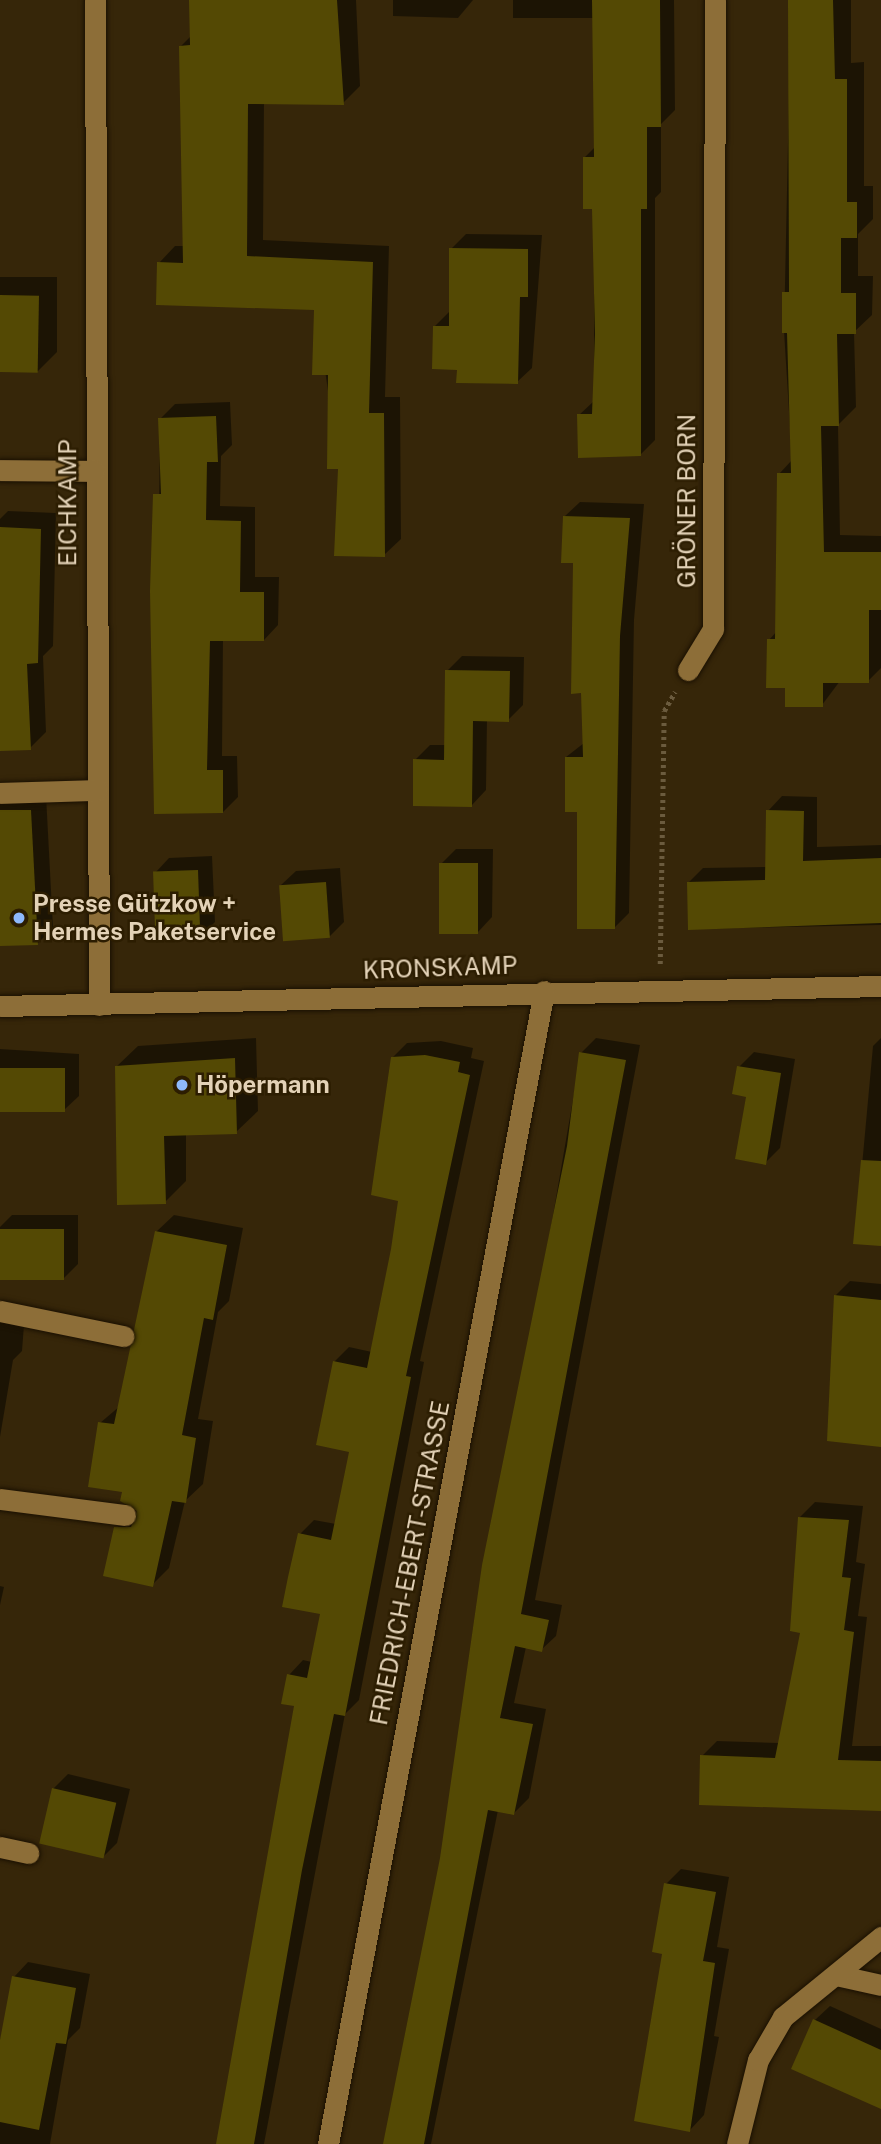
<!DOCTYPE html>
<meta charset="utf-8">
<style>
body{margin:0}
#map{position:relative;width:881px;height:2144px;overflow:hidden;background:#362609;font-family:"Public Sans",sans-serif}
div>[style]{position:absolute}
.shadow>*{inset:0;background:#0007}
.building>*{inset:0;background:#544904;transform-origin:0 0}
.path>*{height:4.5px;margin-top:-2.25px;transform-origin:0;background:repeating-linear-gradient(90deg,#6b5b3e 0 3.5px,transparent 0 7px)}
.roads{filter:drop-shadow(0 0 2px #1a1002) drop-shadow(0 0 2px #1a1002)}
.minor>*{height:21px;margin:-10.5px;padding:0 10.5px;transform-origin:10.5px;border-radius:10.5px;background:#8d6e38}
.dots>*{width:19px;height:19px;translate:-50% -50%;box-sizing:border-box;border:4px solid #2c1d01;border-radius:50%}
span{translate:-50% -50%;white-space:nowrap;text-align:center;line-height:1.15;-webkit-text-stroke:5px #2c1d01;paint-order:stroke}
.street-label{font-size:24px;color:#e3d2b7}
.poi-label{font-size:24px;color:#e3d2b7;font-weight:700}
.left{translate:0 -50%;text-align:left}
</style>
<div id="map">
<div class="shadow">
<div style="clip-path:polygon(191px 0,356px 0,360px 86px,343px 103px,264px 102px,263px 240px,389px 246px,385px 397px,400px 397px,401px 539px,384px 555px,339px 467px,316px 308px,159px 263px,175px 246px,185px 246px,180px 47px,192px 35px)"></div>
<div style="clip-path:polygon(393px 0,473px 0,458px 18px,393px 16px)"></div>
<div style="clip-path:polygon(513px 0,674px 0,675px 110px,661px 124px,661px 192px,655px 198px,655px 440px,640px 455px,579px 415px,594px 401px,594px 207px,585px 157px,595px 147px,594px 18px,513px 18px)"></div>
<div style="clip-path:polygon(791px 0,851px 0,851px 63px,864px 62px,864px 186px,873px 186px,873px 219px,858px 234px,858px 276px,873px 276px,872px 315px,854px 332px,856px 407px,838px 425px,840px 535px,881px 536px,881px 668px,868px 681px,840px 681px,822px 705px,787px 687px,769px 640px,777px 631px,779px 474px,792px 460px,784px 331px)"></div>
<div style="clip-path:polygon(466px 234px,542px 235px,532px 368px,517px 382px,458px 368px,434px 327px,449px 312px,451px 249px)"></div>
<div style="clip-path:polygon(0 277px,57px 277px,57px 352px,38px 371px,0 371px)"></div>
<div style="clip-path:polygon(230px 402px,232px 445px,221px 456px,220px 506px,255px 507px,255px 577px,279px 577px,278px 625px,264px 640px,223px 639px,222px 756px,237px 756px,238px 797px,223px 812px,156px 812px,160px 419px,175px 404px)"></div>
<div style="clip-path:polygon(580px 502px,644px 504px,634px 620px,629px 913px,614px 928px,566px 757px,584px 743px,575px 561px,565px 516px)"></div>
<div style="clip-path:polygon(8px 511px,56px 513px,53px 646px,43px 656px,46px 732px,30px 748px,0 749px,0 519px)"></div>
<div style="clip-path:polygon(462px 656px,524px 657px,523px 705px,508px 720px,487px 720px,486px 790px,472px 805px,415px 760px,430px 745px,446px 745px,447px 671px)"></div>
<div style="clip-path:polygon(0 794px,46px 795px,53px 928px,37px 944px,0 944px)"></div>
<div style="clip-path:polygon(782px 796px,817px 797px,817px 847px,881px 845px,881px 925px,690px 929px,689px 882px,703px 868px,767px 867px,768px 811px)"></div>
<div style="clip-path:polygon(456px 849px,493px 849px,492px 917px,478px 932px,441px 864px)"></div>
<div style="clip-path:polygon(212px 856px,215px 922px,200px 937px,155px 873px,169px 858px)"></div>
<div style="clip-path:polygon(340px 868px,344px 922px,329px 937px,281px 885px,296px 871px)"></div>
<div style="clip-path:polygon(256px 1038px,258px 1111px,236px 1132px,186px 1133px,186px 1181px,165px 1202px,116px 1067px,138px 1046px)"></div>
<div style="clip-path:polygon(596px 1038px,640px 1045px,535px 1600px,562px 1605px,556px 1636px,541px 1650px,526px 1647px,514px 1703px,546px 1709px,529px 1798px,514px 1813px,498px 1810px,431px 2144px,385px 2144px,442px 1858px,581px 1053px)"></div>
<div style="clip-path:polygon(881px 1038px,881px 1244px,855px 1242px,873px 1046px)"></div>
<div style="clip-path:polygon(441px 1041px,473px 1048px,471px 1058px,484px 1061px,420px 1361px,424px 1362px,359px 1700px,345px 1714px,264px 2144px,219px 2144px,296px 1705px,289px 1675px,303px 1660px,312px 1662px,322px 1612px,300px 1534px,314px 1520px,336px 1524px,351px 1451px,334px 1362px,349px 1347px,372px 1352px,393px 1249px,400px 1200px,392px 1058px,407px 1043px)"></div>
<div style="clip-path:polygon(0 1049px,79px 1054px,79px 1096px,64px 1110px,0 1111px)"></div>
<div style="clip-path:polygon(754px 1052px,795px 1059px,780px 1148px,765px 1163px,739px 1067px)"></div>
<div style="clip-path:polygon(12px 1215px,78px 1215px,78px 1264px,63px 1279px,0 1279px,0 1227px)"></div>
<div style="clip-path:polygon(174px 1215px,243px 1228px,229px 1301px,218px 1312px,198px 1419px,213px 1421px,203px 1484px,185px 1501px,169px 1568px,152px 1585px,116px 1528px,141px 1510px,124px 1491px,100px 1423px,120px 1406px,156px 1232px)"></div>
<div style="clip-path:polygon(850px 1281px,881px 1284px,881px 1444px,835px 1296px)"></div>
<div style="clip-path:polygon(0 1306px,25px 1312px,22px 1351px,13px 1360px,0 1437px)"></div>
<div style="clip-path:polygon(815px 1502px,863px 1506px,856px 1562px,865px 1564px,858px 1616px,867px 1617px,852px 1746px,881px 1746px,881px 1809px,702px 1756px,717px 1741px,779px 1743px,802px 1631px,800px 1517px)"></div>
<div style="clip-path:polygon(0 1586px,4px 1587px,0 1605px)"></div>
<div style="clip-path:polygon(68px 1774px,130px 1789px,117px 1843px,103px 1857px,53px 1789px)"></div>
<div style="clip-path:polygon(681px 1869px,729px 1877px,717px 1947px,729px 1949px,714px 2036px,719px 2037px,704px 2115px,690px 2130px,664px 1953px,666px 1884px)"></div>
<div style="clip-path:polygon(28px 1962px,90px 1974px,80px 2028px,68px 2040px,50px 2144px,0 2144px,0 2042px,14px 1977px)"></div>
<div style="clip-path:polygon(830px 2006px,881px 2029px,881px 2108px,815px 2020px)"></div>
</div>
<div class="building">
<div style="clip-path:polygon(189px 0,337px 0,344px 105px,248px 104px,247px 256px,373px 262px,369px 413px,384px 413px,385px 557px,334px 556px,338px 469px,327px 469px,328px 375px,312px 375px,314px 310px,156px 305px,157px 262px,183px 263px,179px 46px,190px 45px)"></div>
<div style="clip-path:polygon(592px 0,660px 0,661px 127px,647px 127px,647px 209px,641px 209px,641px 456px,578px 458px,577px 414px,592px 414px,595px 334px,592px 209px,583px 209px,583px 157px,594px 157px)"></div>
<div style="clip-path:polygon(788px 0,833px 0,835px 79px,847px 79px,847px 202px,857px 202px,857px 238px,841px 238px,841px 293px,856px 293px,856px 334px,837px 334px,839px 426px,821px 426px,824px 552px,881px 552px,881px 610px,869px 610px,869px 683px,823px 683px,823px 707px,785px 707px,785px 688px,766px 688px,767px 639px,775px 639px,777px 473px,791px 473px,787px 333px,782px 333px,782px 292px,789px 292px)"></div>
<div style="clip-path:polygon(449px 248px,528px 249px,528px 297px,520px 297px,518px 384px,456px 383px,457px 370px,432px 369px,433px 326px,449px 326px)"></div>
<div style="left:0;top:295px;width:39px;height:77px;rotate:1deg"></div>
<div style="clip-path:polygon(216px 416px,218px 462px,207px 462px,206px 520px,241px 521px,240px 592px,264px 592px,264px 641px,210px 641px,207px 770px,223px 770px,223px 813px,154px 814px,150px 591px,153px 494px,161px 494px,158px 418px)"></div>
<div style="clip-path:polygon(563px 516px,630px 518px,620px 636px,615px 929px,577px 929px,577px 812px,565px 812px,565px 757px,583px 757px,581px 693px,571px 694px,573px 563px,561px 563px)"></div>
<div style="clip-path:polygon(0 527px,41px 529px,38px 663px,27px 664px,31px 750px,0 751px)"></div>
<div style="clip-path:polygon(445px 670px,510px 671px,509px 722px,473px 721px,472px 807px,413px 806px,413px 759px,444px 760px)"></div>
<div style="clip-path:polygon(0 810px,31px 810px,38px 945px,0 946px)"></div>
<div style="clip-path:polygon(766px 810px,804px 811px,803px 861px,881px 858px,881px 923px,688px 930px,687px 882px,765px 880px)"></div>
<div style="left:478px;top:863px;width:71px;height:39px;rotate:90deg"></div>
<div style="left:198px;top:870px;width:69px;height:45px;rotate:88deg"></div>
<div style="left:326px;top:882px;width:56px;height:47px;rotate:86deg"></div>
<div style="clip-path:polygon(579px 1052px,626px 1060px,521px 1614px,549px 1620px,542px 1652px,515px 1646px,500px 1718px,533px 1724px,514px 1815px,488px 1810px,424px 2144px,383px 2144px,440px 1858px,482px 1565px,567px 1146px)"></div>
<div style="clip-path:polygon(425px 1055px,460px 1062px,458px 1072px,470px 1075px,406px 1376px,411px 1377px,345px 1716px,334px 1714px,302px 1870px,254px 2144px,216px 2144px,294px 1706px,281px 1704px,287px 1674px,307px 1678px,320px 1614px,282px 1607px,288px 1577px,298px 1533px,331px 1540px,349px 1452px,316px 1445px,333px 1361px,367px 1368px,391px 1249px,398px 1201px,371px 1195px,391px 1057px)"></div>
<div style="clip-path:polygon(235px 1058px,237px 1134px,164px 1136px,166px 1204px,117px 1205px,115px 1066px)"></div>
<div style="clip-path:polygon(737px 1066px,781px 1073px,766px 1165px,735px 1159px,746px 1097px,732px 1094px)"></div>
<div style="left:65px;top:1068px;width:44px;height:65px;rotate:90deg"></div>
<div style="clip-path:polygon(861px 1160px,881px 1161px,881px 1246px,853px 1244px)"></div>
<div style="left:0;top:1229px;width:64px;height:51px"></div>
<div style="clip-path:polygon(155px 1231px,227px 1245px,213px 1320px,204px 1318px,182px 1435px,196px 1438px,186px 1503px,172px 1501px,153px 1587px,103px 1576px,114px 1527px,131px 1527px,137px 1511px,120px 1501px,122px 1492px,88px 1487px,98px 1422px,114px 1424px)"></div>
<div style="clip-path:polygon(834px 1295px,881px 1300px,881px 1447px,827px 1441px)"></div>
<div style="clip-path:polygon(798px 1517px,849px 1520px,842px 1577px,851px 1578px,844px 1630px,854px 1632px,838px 1760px,881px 1761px,881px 1811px,699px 1805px,700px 1755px,775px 1758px,800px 1633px,790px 1631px)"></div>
<div style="left:52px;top:1788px;width:66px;height:57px;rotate:13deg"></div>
<div style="clip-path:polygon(664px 1883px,716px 1892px,703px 1961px,715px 1963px,690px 2132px,634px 2121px,662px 1954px,652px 1952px)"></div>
<div style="clip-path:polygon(12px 1976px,76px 1988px,66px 2044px,56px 2043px,39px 2130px,0 2122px,0 2040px)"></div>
<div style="clip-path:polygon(813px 2019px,881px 2050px,881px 2109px,791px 2069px)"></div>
</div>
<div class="path">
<div style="left:660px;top:964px;width:253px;rotate:-89.1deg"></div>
<div style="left:664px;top:711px;width:22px;rotate:-60deg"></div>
</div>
<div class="roads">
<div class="minor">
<div style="left:95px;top:0;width:1005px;rotate:89.77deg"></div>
<div style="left:0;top:470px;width:94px;rotate:0.6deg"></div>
<div style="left:688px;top:670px;width:48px;rotate:-58.6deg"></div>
<div style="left:713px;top:629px;width:629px;rotate:-89.82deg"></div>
<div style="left:0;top:793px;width:97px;rotate:-1.8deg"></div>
<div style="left:0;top:1006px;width:881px;rotate:-1.3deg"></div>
<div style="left:0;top:1311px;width:126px;rotate:11.5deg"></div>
<div style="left:0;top:1499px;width:126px;rotate:7.3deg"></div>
<div style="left:0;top:1847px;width:29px;rotate:12deg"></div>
<div style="left:836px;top:1975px;width:46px;rotate:12.5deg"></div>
<div style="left:328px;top:2144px;width:1173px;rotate:-79.39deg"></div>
<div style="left:737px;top:2144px;width:87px;rotate:-76deg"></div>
<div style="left:758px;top:2060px;width:50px;rotate:-59.8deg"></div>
<div style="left:783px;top:2017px;width:127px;rotate:-39.2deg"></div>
</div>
</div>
<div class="dots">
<div style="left:19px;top:918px;background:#8eb9fc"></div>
<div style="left:182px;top:1085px;background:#8eb9fc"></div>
</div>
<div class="street-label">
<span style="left:687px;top:501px;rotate:-90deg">GRÖNER BORN</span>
<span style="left:68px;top:503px;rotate:-90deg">EICHKAMP</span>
<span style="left:440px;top:968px;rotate:-2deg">KRONSKAMP</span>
<span style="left:410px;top:1563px;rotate:-79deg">FRIEDRICH-EBERT-STRASSE</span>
</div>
<div class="poi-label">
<span class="left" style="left:33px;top:918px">Presse Gützkow +<br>Hermes Paketservice</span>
<span class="left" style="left:196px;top:1085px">Höpermann</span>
</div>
</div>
